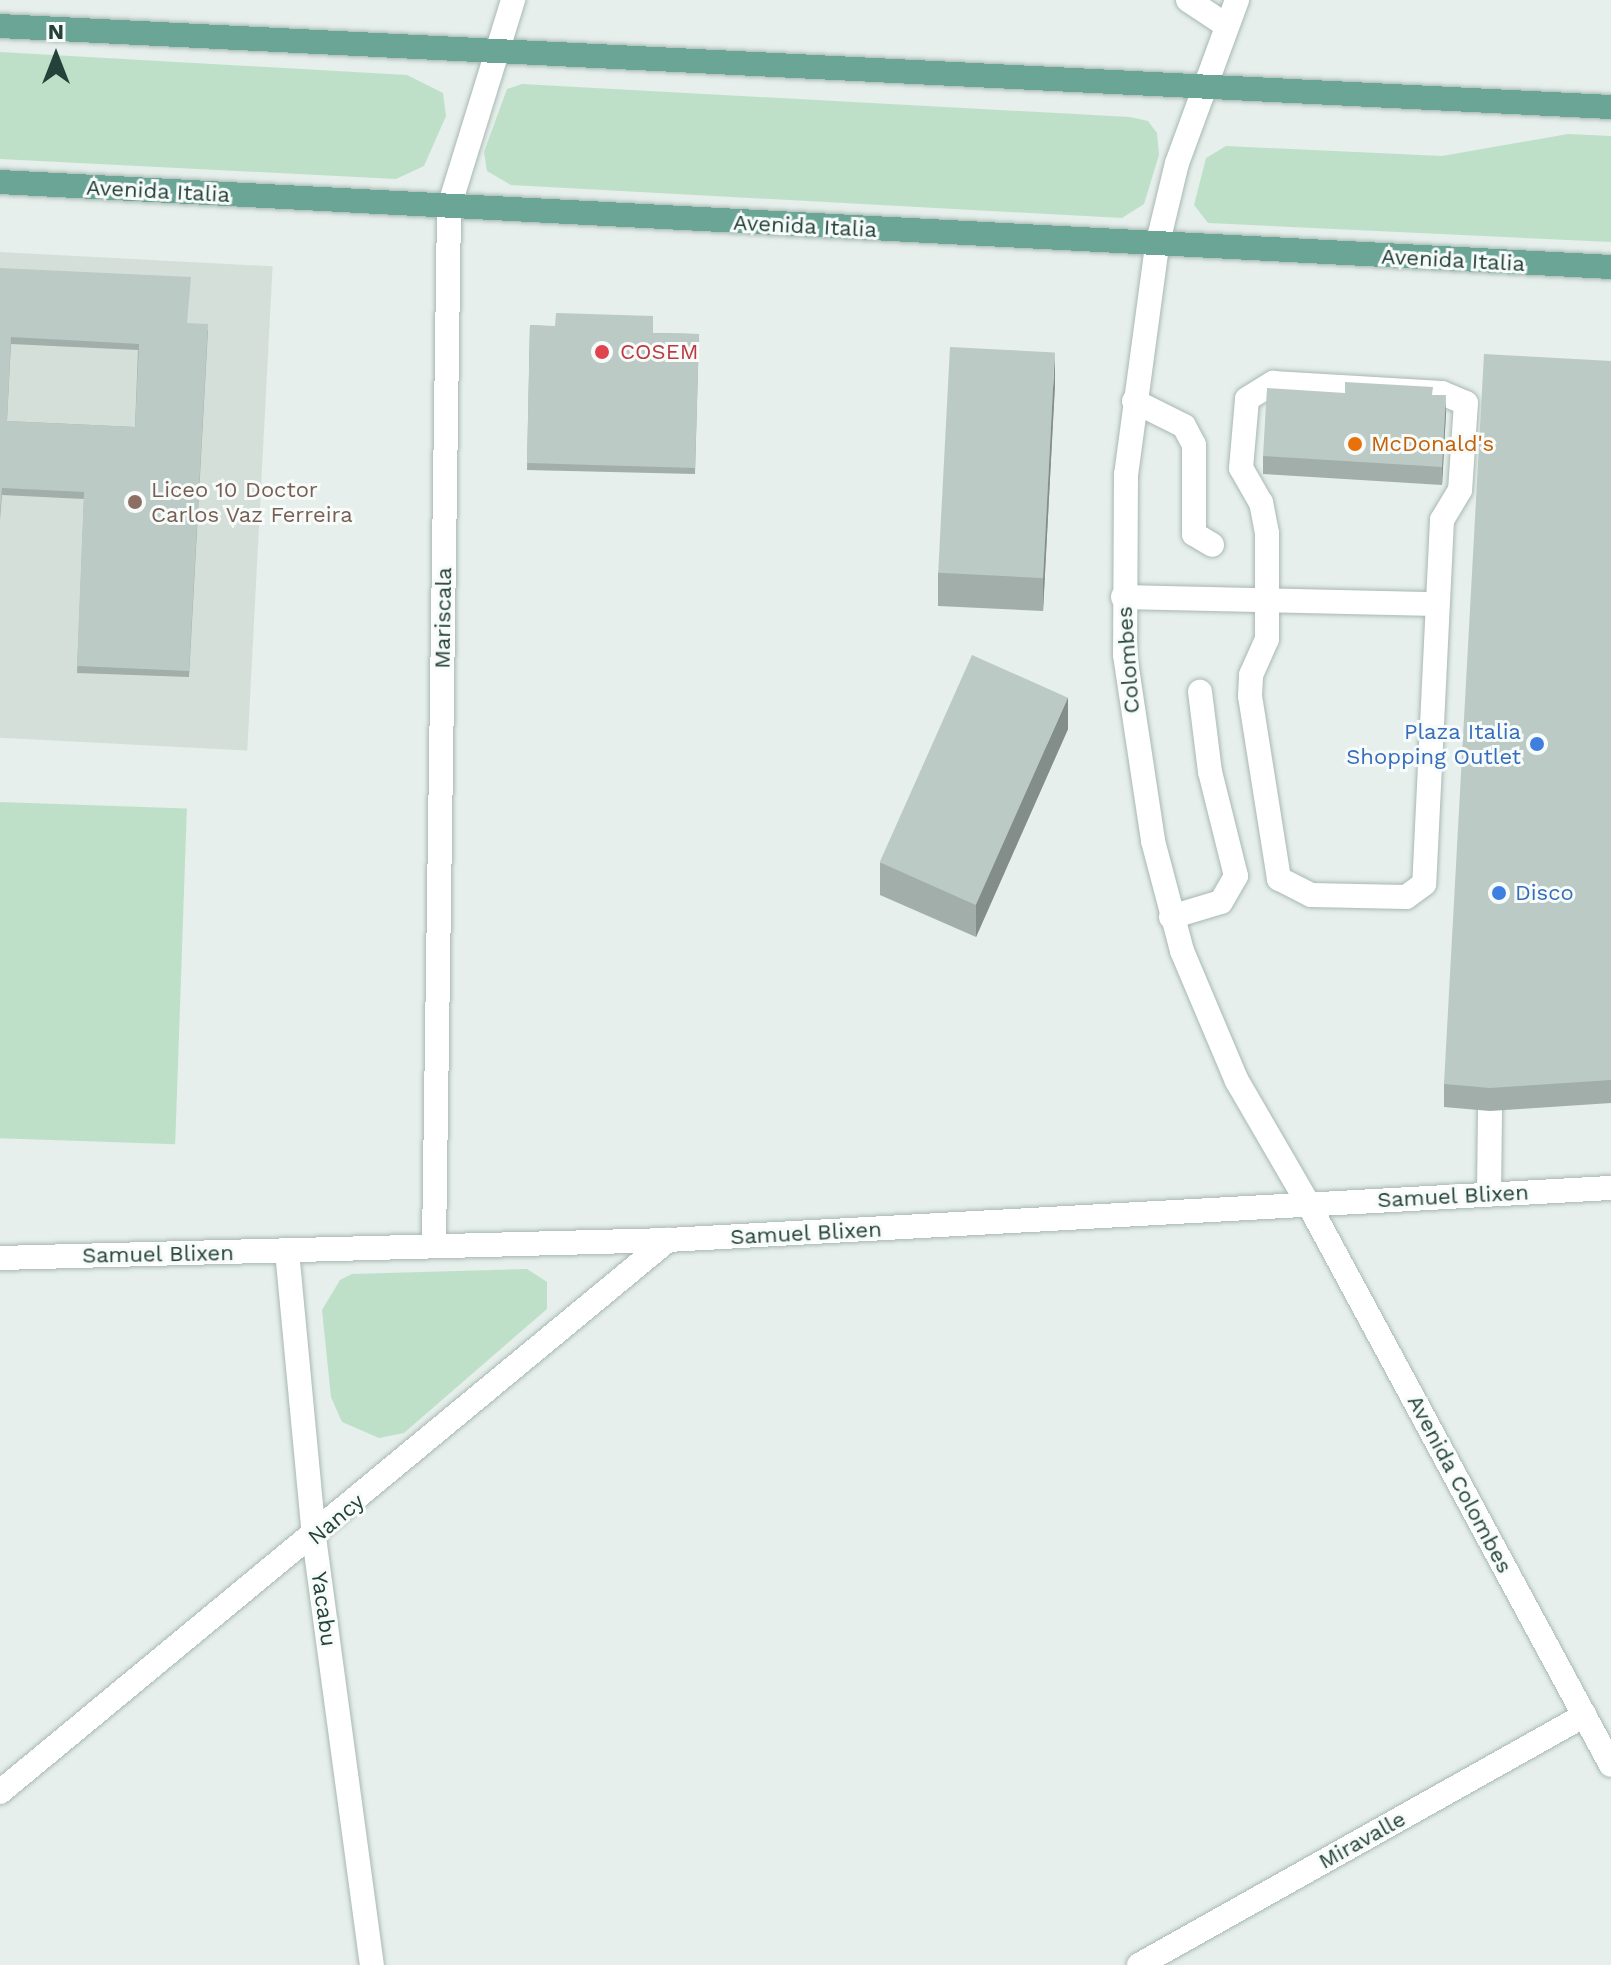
<!DOCTYPE html>
<style>
body{margin:0}
#map{position:relative;width:1611px;height:1965px;overflow:hidden;background:#e6efeb;font-family:"Work Sans",sans-serif}
div>[style]{position:absolute}
.built>*{inset:0;background:#d4dfda;transform-origin:0 0}
.green>*{inset:0;background:#bfe0c8;transform-origin:0 0}
.roads{filter:drop-shadow(0 0 2px #a8b8b2) drop-shadow(0 0 2px #a8b8b2)}
.minor>*{height:24px;margin:-12px;padding:0 12px;transform-origin:12px;border-radius:12px;background:#fff}
.major>*{height:24px;margin:-12px;padding:0 12px;transform-origin:12px;border-radius:12px;background:#6aa596}
.wall>*{inset:0;background:#a1aea9}
.shaded-wall>*{inset:0;background:#838d89}
.building>*{inset:0;background:#bbcac4;transform-origin:0 0}
.dots>*{width:22px;height:22px;translate:-50% -50%;box-sizing:border-box;border:4px solid #f7fbf9;border-radius:50%}
span{translate:-50% -50%;white-space:nowrap;text-align:center;line-height:1.15;-webkit-text-stroke:6px #f7fbf9;paint-order:stroke}
.street-label{font-size:22px;color:#24423a}
.health-label{font-size:22px;color:#be3a42}
.left{translate:0 -50%;text-align:left}
.food-label{font-size:22px;color:#c56008}
.education-label{font-size:22px;color:#785e54}
.shop-label{font-size:22px;color:#366cbe}
.right{translate:-100% -50%;text-align:right}
.north{position:absolute;left:16px;top:16px;width:80px;height:80px;-webkit-text-stroke:6px #f7fbf9;paint-order:stroke;rotate:0deg;font-size:22px;font-weight:700;line-height:32px;text-align:center;color:#24423a}
.north::after{content:'';display:block;margin:auto;width:28px;height:36px;background:#24423a;clip-path:polygon(50% 0,100% 100%,50% 72%,0 100%)}
</style>
<div id="map">
<div class="built">
<div style="left:0;top:252px;width:273px;height:485px;rotate:3deg"></div>
</div>
<div class="green">
<div style="clip-path:polygon(0 52px,407px 75px,443px 93px,446px 116px,424px 166px,396px 179px,0 159px)"></div>
<div style="clip-path:polygon(522px 84px,1130px 117px,1148px 121px,1157px 133px,1159px 155px,1144px 204px,1122px 218px,511px 185px,487px 171px,484px 152px,507px 89px)"></div>
<div style="clip-path:polygon(1568px 134px,1611px 136px,1611px 242px,1208px 223px,1194px 205px,1206px 158px,1226px 146px,1442px 156px)"></div>
<div style="left:0;top:802px;width:187px;height:336px;rotate:2deg"></div>
<div style="clip-path:polygon(527px 1269px,547px 1282px,547px 1309px,404px 1433px,379px 1438px,342px 1422px,331px 1397px,322px 1310px,340px 1280px,352px 1274px)"></div>
</div>
<div class="roads">
<div class="minor">
<div style="left:1188px;top:0;width:47px;rotate:33.7deg"></div>
<div style="left:1237px;top:0;width:174px;rotate:110.2deg"></div>
<div style="left:1177px;top:163px;width:85px;rotate:103.5deg"></div>
<div style="left:1157px;top:246px;width:230px;rotate:97.7deg"></div>
<div style="left:1126px;top:474px;width:181px;rotate:90.3deg"></div>
<div style="left:1125px;top:655px;width:188px;rotate:81.4deg"></div>
<div style="left:1153px;top:841px;width:114px;rotate:75.2deg"></div>
<div style="left:1182px;top:951px;width:141px;rotate:67.1deg"></div>
<div style="left:1237px;top:1081px;width:143px;rotate:59.9deg"></div>
<div style="left:1309px;top:1205px;width:636px;rotate:61.66deg"></div>
<div style="left:1273px;top:383px;width:169px;rotate:3.4deg"></div>
<div style="left:1442px;top:393px;width:26px;rotate:23deg"></div>
<div style="left:1466px;top:403px;width:87px;rotate:93.9deg"></div>
<div style="left:1460px;top:490px;width:35px;rotate:121deg"></div>
<div style="left:1442px;top:520px;width:364px;rotate:92.8deg"></div>
<div style="left:1424px;top:884px;width:22px;rotate:144deg"></div>
<div style="left:1406px;top:897px;width:95px;rotate:-178.8deg"></div>
<div style="left:1311px;top:895px;width:36px;rotate:-153deg"></div>
<div style="left:1279px;top:879px;width:185px;rotate:-99deg"></div>
<div style="left:1250px;top:696px;width:21px;rotate:-87deg"></div>
<div style="left:1251px;top:675px;width:39px;rotate:-66deg"></div>
<div style="left:1267px;top:639px;width:106px;rotate:-90deg"></div>
<div style="left:1267px;top:533px;width:31px;rotate:-101deg"></div>
<div style="left:1261px;top:503px;width:40px;rotate:-119.7deg"></div>
<div style="left:1241px;top:468px;width:69px;rotate:-85deg"></div>
<div style="left:1247px;top:399px;width:31px;rotate:-32deg"></div>
<div style="left:1134px;top:401px;width:56px;rotate:26.6deg"></div>
<div style="left:1184px;top:426px;width:21px;rotate:62deg"></div>
<div style="left:1194px;top:445px;width:89px;rotate:90deg"></div>
<div style="left:1194px;top:534px;width:21px;rotate:31deg"></div>
<div style="left:1123px;top:597px;width:313px;rotate:1.3deg"></div>
<div style="left:1171px;top:917px;width:52px;rotate:-16.7deg"></div>
<div style="left:1221px;top:902px;width:30px;rotate:-60deg"></div>
<div style="left:1236px;top:876px;width:107px;rotate:-104deg"></div>
<div style="left:1210px;top:772px;width:81px;rotate:-97.1deg"></div>
<div style="left:1489px;top:1194px;width:83px;rotate:-89.3deg"></div>
<div style="left:434px;top:1245px;width:1038px;rotate:-89.17deg"></div>
<div style="left:449px;top:207px;width:217px;rotate:-72.8deg"></div>
<div style="left:287px;top:1251px;width:287px;rotate:84.6deg"></div>
<div style="left:314px;top:1537px;width:432px;rotate:82.3deg"></div>
<div style="left:0;top:1258px;width:668px;rotate:-1.54deg"></div>
<div style="left:668px;top:1240px;width:944px;rotate:-3.16deg"></div>
<div style="left:0;top:1792px;width:867px;rotate:-39.57deg"></div>
<div style="left:1139px;top:1965px;width:511px;rotate:-29.27deg"></div>
</div>
<div class="major">
<div style="left:0;top:26px;width:1613px;rotate:2.88deg"></div>
<div style="left:0;top:182px;width:1613px;rotate:3.02deg"></div>
</div>
</div>
<div class="wall">
<div style="clip-path:polygon(evenodd,0 268px,208px 330px,189px 677px,77px 673px,84px 499px,2px 495px,0 520px,0 268px,11px 344px,138px 350px,135px 427px,7px 421px,11px 344px)"></div>
<div style="clip-path:polygon(530px 325px,653px 333px,699px 334px,695px 474px,527px 470px)"></div>
<div style="clip-path:polygon(1611px 361px,1611px 1103px,1490px 1111px,1444px 1107px,1444px 1084px)"></div>
<div style="clip-path:polygon(1055px 384px,1043px 611px,938px 606px,938px 573px)"></div>
<div style="clip-path:polygon(1345px 393px,1433px 395px,1446px 413px,1442px 485px,1263px 474px,1263px 456px)"></div>
<div style="clip-path:polygon(1068px 729px,976px 937px,880px 895px,880px 863px)"></div>
</div>
<div class="shaded-wall">
<div style="clip-path:polygon(1055px 352px,1055px 384px,1043px 611px,1043px 579px)"></div>
<div style="clip-path:polygon(1446px 395px,1446px 413px,1442px 485px,1442px 467px)"></div>
<div style="clip-path:polygon(1068px 697px,1068px 729px,976px 937px,976px 905px)"></div>
</div>
<div class="building">
<div style="clip-path:polygon(evenodd,0 268px,191px 277px,187px 323px,208px 324px,189px 671px,77px 666px,84px 492px,2px 488px,0 514px,0 268px,11px 337px,139px 344px,135px 427px,7px 421px,11px 337px)"></div>
<div style="clip-path:polygon(556px 313px,653px 316px,653px 333px,699px 334px,695px 468px,527px 463px,530px 325px,555px 326px)"></div>
<div style="left:950px;top:347px;width:105px;height:226px;rotate:3deg"></div>
<div style="clip-path:polygon(1484px 354px,1611px 361px,1611px 1080px,1490px 1088px,1444px 1084px)"></div>
<div style="clip-path:polygon(1345px 382px,1433px 387px,1432px 395px,1446px 395px,1442px 467px,1263px 456px,1267px 388px,1345px 393px)"></div>
<div style="left:972px;top:655px;width:105px;height:227px;rotate:24deg"></div>
</div>
<div class="dots">
<div style="left:602px;top:352px;background:#e0444e"></div>
<div style="left:1355px;top:444px;background:#e8710a"></div>
<div style="left:135px;top:502px;background:#8d6e63"></div>
<div style="left:1537px;top:744px;background:#3f7fe0"></div>
<div style="left:1499px;top:893px;background:#3f7fe0"></div>
</div>
<div class="street-label">
<span style="left:158px;top:191px;rotate:3deg">Avenida Italia</span>
<span style="left:805px;top:226px;rotate:3deg">Avenida Italia</span>
<span style="left:1453px;top:260px;rotate:3deg">Avenida Italia</span>
<span style="left:443px;top:618px;rotate:-89deg">Mariscala</span>
<span style="left:1128px;top:660px;rotate:-94deg">Colombes</span>
<span style="left:1453px;top:1196px;rotate:-3deg">Samuel Blixen</span>
<span style="left:806px;top:1233px;rotate:-3deg">Samuel Blixen</span>
<span style="left:158px;top:1254px;rotate:-1deg">Samuel Blixen</span>
<span style="left:1460px;top:1484px;rotate:62deg">Avenida Colombes</span>
<span style="left:336px;top:1519px;rotate:-40deg">Nancy</span>
<span style="left:324px;top:1609px;rotate:82deg">Yacabu</span>
<span style="left:1362px;top:1840px;rotate:-29deg">Miravalle</span>
</div>
<div class="health-label">
<span class="left" style="left:620px;top:352px">COSEM</span>
</div>
<div class="food-label">
<span class="left" style="left:1371px;top:444px">McDonald's</span>
</div>
<div class="education-label">
<span class="left" style="left:151px;top:502px">Liceo 10 Doctor<br>Carlos Vaz Ferreira</span>
</div>
<div class="shop-label">
<span class="right" style="left:1521px;top:744px">Plaza Italia<br>Shopping Outlet</span>
<span class="left" style="left:1515px;top:893px">Disco</span>
</div>
<div class="north">N</div>
</div>
